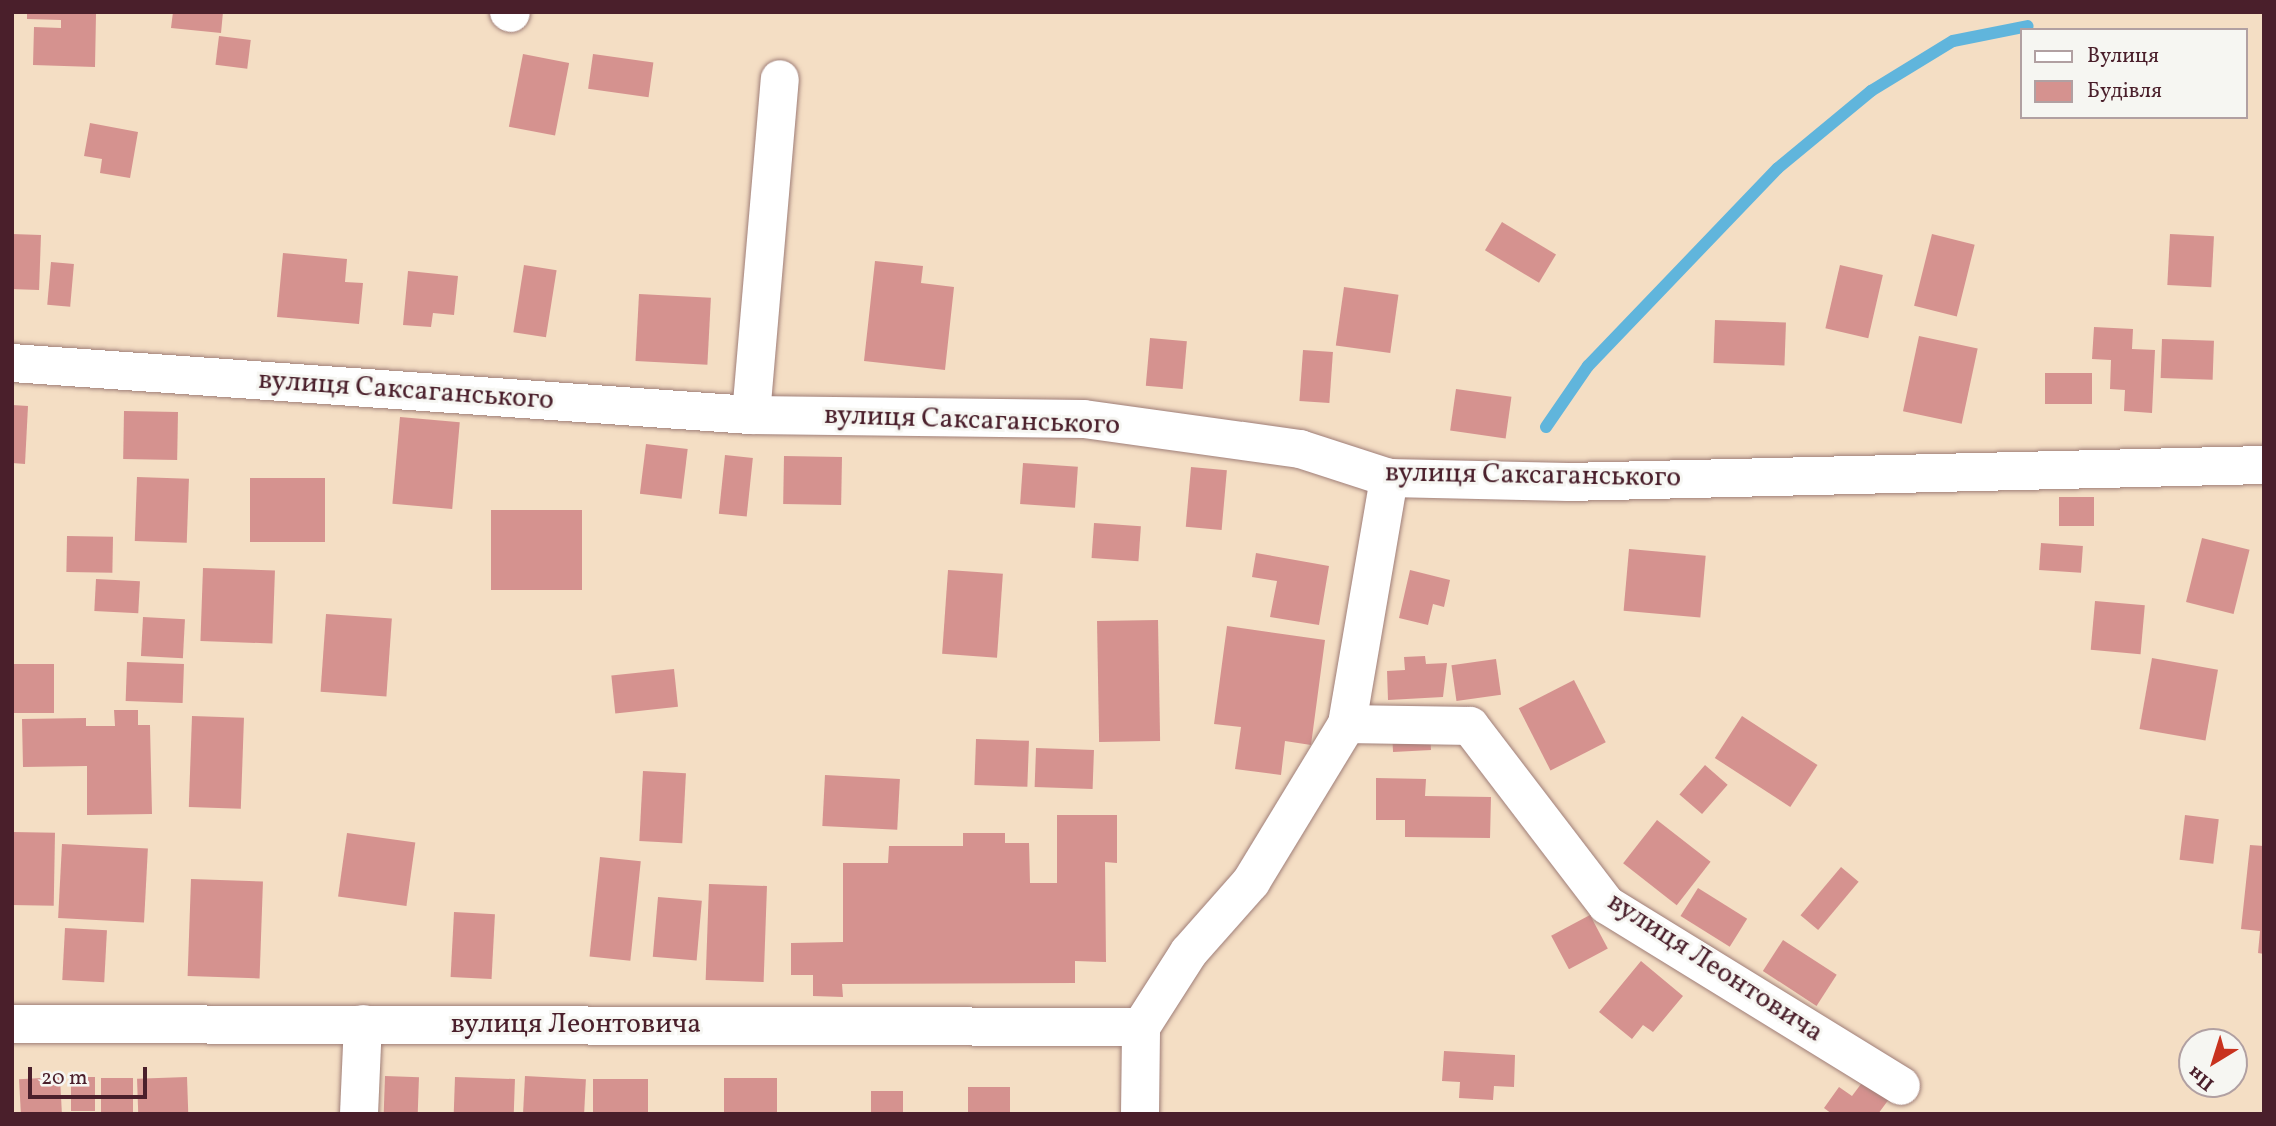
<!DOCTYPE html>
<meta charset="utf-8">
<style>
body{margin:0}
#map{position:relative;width:2276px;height:1126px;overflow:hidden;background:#f4dec4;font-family:Vollkorn,serif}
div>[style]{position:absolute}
.stream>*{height:12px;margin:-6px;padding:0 6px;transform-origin:6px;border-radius:6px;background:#60b5dc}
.building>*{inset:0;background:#d5928f;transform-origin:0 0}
.roads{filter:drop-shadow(0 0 2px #9f7e78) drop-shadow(0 0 2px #9f7e78)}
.minor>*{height:38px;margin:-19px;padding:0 19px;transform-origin:19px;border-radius:19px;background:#fff}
span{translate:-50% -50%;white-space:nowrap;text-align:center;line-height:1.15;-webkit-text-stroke:6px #f6f6f2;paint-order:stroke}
.street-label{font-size:28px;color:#4a1f2b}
.frame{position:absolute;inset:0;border:14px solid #4a1f2b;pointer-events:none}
.legend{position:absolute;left:2020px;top:28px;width:228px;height:91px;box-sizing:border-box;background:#f6f6f2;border:2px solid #b1a0a2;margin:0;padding:9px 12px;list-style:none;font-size:21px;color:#4a1f2b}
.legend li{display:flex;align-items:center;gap:14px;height:35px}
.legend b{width:35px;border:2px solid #b1a0a2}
.north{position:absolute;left:2178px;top:1028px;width:70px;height:70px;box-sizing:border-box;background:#f6f6f2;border:2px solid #b1a0a2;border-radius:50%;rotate:218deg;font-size:19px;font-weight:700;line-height:28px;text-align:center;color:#4a1f2b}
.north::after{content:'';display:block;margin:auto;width:24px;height:32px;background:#c8321e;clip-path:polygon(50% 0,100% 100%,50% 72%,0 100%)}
.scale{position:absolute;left:28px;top:1067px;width:119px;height:32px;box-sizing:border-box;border:4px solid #4a1f2b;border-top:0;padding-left:9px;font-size:21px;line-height:24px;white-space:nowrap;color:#4a1f2b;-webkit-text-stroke:5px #f6f6f2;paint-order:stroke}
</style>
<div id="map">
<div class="stream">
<div style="left:1546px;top:427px;width:74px;rotate:-55.5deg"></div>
<div style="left:1588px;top:366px;width:274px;rotate:-46.2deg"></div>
<div style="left:1778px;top:168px;width:121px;rotate:-39.6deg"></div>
<div style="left:1871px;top:91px;width:96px;rotate:-31.4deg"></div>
<div style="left:1953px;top:41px;width:76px;rotate:-11.3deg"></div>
</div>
<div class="building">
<div style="clip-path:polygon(27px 12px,96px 14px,95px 67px,33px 65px,34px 27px,61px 28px,61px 20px,27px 19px)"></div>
<div style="clip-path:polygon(173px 12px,223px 12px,221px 33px,171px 28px)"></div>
<div style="left:219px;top:36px;width:32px;height:29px;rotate:7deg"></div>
<div style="left:523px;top:54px;width:47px;height:74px;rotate:11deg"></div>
<div style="left:593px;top:54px;width:61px;height:35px;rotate:8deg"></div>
<div style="clip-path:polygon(90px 123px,138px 132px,130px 178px,100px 173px,102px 159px,84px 156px)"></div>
<div style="left:1502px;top:222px;width:63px;height:33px;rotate:31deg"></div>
<div style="left:12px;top:234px;width:29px;height:55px;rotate:2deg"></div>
<div style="left:1932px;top:234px;width:44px;height:74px;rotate:14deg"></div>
<div style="left:2170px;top:234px;width:44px;height:51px;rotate:3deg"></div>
<div style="clip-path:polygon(283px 253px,347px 259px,345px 282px,363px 283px,359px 324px,277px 317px)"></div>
<div style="clip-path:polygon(875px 261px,923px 266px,921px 283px,954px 287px,945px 370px,864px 361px)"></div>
<div style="left:51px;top:262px;width:23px;height:43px;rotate:5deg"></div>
<div style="left:524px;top:265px;width:33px;height:68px;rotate:9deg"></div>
<div style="left:1840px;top:265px;width:44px;height:65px;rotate:13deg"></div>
<div style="clip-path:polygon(408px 271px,458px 276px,454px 315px,433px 313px,431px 327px,403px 325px)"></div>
<div style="left:1344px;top:287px;width:55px;height:59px;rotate:8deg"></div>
<div style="left:639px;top:294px;width:72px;height:67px;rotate:3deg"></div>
<div style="left:1715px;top:320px;width:71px;height:43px;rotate:2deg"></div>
<div style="clip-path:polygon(2094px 327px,2133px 329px,2132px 349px,2155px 350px,2152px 413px,2124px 411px,2125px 390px,2110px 389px,2111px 360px,2092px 359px)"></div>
<div style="left:1919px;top:336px;width:60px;height:77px;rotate:12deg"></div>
<div style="left:1150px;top:338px;width:37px;height:48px;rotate:5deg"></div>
<div style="left:2162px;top:339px;width:52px;height:39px;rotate:2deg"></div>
<div style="left:1303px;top:350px;width:30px;height:51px;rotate:4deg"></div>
<div style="left:2045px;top:373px;width:47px;height:31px"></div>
<div style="left:1456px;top:389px;width:56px;height:42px;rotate:8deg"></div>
<div style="clip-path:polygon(12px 405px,28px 406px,25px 464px,12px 463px)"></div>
<div style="left:124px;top:411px;width:54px;height:48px;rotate:1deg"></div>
<div style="left:400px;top:417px;width:60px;height:87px;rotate:5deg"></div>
<div style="left:646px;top:444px;width:42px;height:50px;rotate:7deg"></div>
<div style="left:725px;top:455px;width:28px;height:59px;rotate:6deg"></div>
<div style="left:784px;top:456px;width:58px;height:48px;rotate:1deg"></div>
<div style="left:1023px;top:463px;width:55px;height:41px;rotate:4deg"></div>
<div style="left:1191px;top:467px;width:36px;height:60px;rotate:5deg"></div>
<div style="left:137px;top:477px;width:52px;height:64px;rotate:2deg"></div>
<div style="left:250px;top:478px;width:75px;height:64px"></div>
<div style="left:2059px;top:497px;width:35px;height:29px"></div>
<div style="left:491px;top:510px;width:91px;height:80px"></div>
<div style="left:1094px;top:523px;width:47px;height:35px;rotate:4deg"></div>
<div style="left:67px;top:536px;width:46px;height:36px;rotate:1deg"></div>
<div style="left:2202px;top:538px;width:49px;height:66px;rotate:14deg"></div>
<div style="left:2041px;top:543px;width:42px;height:27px;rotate:4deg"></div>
<div style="left:1629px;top:549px;width:77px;height:62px;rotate:5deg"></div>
<div style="clip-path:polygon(1256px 553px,1329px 566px,1319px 625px,1270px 617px,1277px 581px,1252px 577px)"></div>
<div style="left:203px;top:568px;width:72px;height:73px;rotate:2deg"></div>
<div style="left:948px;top:570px;width:55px;height:84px;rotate:4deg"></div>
<div style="clip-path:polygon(1410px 570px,1450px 580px,1444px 607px,1433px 604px,1428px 625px,1399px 618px)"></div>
<div style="left:96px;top:579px;width:44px;height:32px;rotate:3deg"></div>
<div style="left:2095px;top:601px;width:50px;height:49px;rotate:5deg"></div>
<div style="left:326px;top:614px;width:66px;height:78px;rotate:4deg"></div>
<div style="left:143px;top:617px;width:42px;height:39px;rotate:3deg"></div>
<div style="left:1158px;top:620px;width:121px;height:61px;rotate:89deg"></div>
<div style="clip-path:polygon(1227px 626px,1325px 640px,1311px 745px,1285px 741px,1281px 775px,1235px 769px,1241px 727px,1214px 724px)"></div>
<div style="clip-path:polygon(1425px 656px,1426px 664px,1447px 663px,1443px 697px,1388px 700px,1387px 671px,1405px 670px,1404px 657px)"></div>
<div style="left:2152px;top:658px;width:67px;height:72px;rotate:10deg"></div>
<div style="left:1496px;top:659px;width:36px;height:45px;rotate:82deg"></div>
<div style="left:127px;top:662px;width:57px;height:39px;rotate:2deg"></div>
<div style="left:12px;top:664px;width:42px;height:49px"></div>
<div style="left:674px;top:669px;width:38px;height:63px;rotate:84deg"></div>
<div style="left:1574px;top:680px;width:70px;height:62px;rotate:63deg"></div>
<div style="clip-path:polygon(114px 710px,138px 710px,138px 725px,150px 725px,152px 814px,87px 815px,87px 766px,23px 767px,22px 719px,86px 718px,86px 726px,115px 726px)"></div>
<div style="left:192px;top:716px;width:52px;height:91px;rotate:2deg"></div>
<div style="left:1742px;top:716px;width:90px;height:50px;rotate:33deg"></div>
<div style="left:1430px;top:731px;width:19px;height:38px;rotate:87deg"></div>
<div style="left:976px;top:739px;width:53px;height:46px;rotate:2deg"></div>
<div style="left:1036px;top:748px;width:58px;height:39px;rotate:2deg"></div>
<div style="left:1705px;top:765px;width:30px;height:39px;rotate:41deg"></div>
<div style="left:643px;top:771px;width:43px;height:70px;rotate:3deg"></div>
<div style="left:825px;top:775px;width:75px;height:51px;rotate:3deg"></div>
<div style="clip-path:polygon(1376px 778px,1426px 779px,1425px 796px,1491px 797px,1490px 838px,1405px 837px,1405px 820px,1376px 820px)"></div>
<div style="clip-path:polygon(1057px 815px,1117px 815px,1117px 863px,1105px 862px,1106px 962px,1075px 961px,1075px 983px,842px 984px,843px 997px,813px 996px,813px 975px,791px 975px,791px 943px,843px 942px,843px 863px,888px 863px,889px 846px,963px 846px,963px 833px,1005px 833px,1005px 843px,1029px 843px,1030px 883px,1057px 883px)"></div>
<div style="left:2185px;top:815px;width:34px;height:45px;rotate:7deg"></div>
<div style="left:1657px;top:820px;width:68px;height:55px;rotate:38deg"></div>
<div style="left:12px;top:832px;width:43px;height:73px;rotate:1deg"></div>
<div style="left:347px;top:833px;width:69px;height:64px;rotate:8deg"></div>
<div style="left:62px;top:844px;width:86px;height:74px;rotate:3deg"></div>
<div style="clip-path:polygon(2250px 845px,2264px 846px,2264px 954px,2258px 953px,2260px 931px,2241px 929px)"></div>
<div style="left:600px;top:857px;width:41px;height:100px;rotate:6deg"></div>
<div style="left:1841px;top:867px;width:23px;height:63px;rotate:40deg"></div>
<div style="left:191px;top:879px;width:72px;height:97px;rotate:2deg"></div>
<div style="left:709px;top:884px;width:58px;height:96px;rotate:2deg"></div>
<div style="left:1698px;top:888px;width:58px;height:33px;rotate:32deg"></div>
<div style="left:658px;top:897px;width:44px;height:60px;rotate:5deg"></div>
<div style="left:454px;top:912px;width:41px;height:65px;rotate:3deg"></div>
<div style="left:1590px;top:915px;width:38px;height:44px;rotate:62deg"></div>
<div style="left:65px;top:928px;width:42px;height:52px;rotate:3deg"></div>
<div style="left:1783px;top:940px;width:64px;height:37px;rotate:33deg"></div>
<div style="clip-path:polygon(1641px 961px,1683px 996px,1653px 1032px,1643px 1025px,1632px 1039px,1599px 1012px)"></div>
<div style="clip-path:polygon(1444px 1051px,1515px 1055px,1514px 1087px,1494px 1086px,1493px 1100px,1459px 1098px,1460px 1082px,1442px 1081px)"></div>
<div style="left:385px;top:1076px;width:34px;height:38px;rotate:2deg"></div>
<div style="left:525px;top:1076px;width:61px;height:38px;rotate:3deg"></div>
<div style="clip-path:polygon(1867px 1076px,1892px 1095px,1878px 1114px,1832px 1114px,1824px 1108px,1839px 1087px,1852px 1096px)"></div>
<div style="left:60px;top:1077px;width:37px;height:41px;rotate:87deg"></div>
<div style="left:71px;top:1077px;width:24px;height:34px"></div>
<div style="left:187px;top:1077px;width:37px;height:50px;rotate:88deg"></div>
<div style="left:455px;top:1077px;width:60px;height:37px;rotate:2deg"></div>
<div style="left:101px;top:1078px;width:32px;height:36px"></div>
<div style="left:724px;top:1078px;width:53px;height:36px"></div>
<div style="left:593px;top:1079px;width:55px;height:35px"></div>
<div style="left:1010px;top:1087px;width:27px;height:42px;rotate:90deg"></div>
<div style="left:871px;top:1091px;width:32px;height:23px"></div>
</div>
<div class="roads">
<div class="minor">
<div style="left:509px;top:12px;width:2px;rotate:27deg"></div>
<div style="left:12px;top:363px;width:741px;rotate:4.03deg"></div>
<div style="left:751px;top:415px;width:333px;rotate:0.7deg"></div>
<div style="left:1084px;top:419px;width:218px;rotate:7.9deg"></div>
<div style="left:1300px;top:449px;width:94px;rotate:18deg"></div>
<div style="left:1389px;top:478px;width:179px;rotate:1.3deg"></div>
<div style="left:1568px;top:482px;width:696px;rotate:-1.4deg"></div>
<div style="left:751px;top:415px;width:337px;rotate:-85.1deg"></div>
<div style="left:1347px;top:724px;width:123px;rotate:0.9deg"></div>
<div style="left:1470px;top:726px;width:225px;rotate:52.6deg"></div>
<div style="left:1607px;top:905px;width:345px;rotate:31.6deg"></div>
<div style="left:12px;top:1024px;width:1129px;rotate:0.15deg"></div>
<div style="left:359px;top:1114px;width:90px;rotate:-87.5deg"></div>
<div style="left:1140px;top:1114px;width:87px;rotate:-89.3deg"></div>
<div style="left:1141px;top:1027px;width:89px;rotate:-57.4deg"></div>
<div style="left:1189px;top:952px;width:94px;rotate:-48.5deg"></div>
<div style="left:1251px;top:882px;width:185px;rotate:-58.7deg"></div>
<div style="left:1347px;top:724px;width:250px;rotate:-80.3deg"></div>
</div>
</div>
<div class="street-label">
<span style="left:406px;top:391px;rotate:4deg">вулиця Саксаганського</span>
<span style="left:972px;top:421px;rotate:2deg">вулиця Саксаганського</span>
<span style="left:1533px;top:476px;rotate:1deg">вулиця Саксаганського</span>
<span style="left:1715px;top:968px;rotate:33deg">вулиця Леонтовича</span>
<span style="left:576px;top:1025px">вулиця Леонтовича</span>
</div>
<div class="frame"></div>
<ul class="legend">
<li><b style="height:9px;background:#fff"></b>Вулиця</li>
<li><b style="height:19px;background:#d5928f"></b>Будівля</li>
</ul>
<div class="north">Пн</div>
<div class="scale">20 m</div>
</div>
